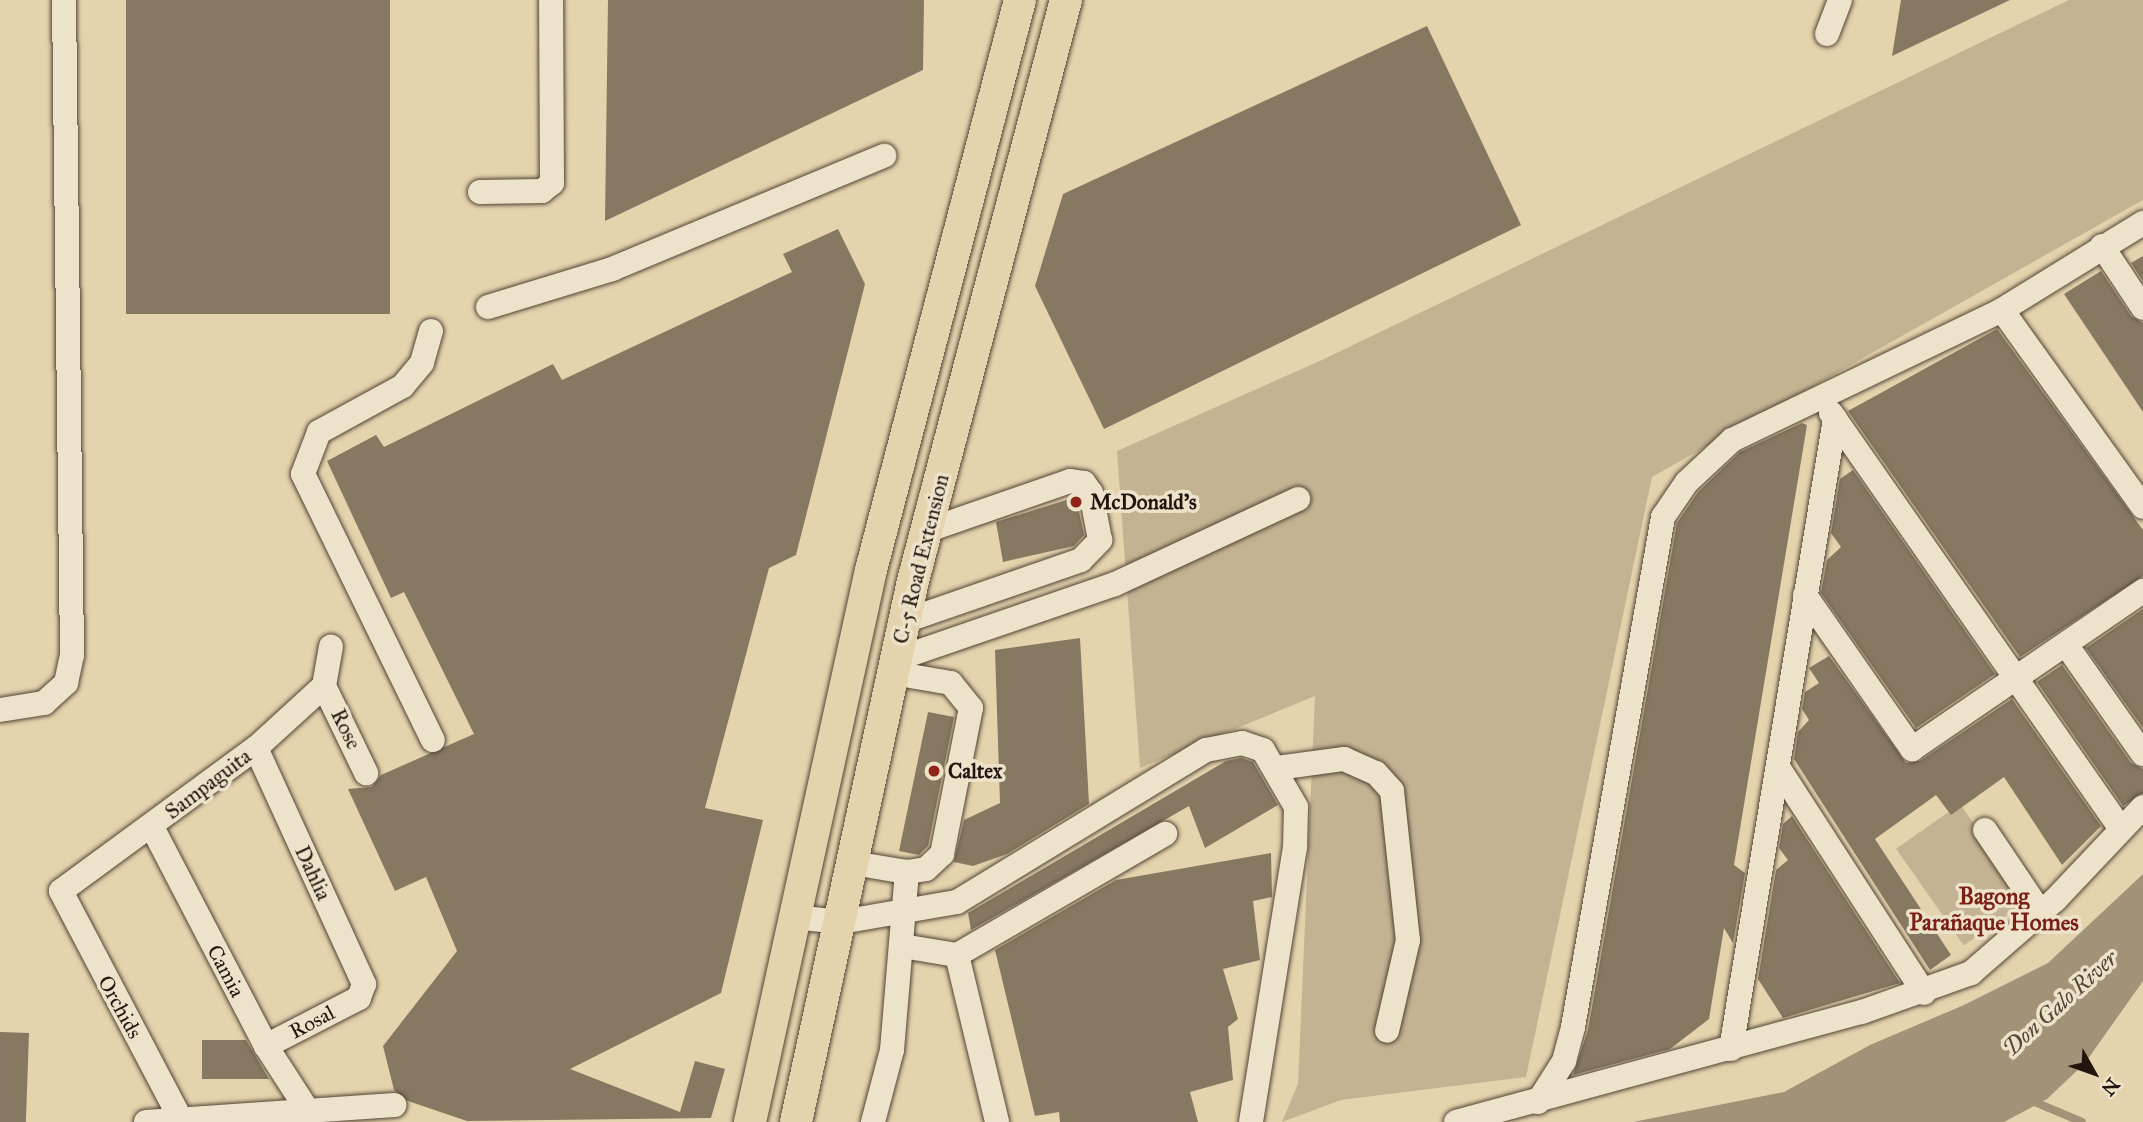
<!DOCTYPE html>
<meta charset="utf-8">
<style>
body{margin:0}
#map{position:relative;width:2143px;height:1122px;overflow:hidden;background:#e4d3ad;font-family:"IM FELL Great Primer",serif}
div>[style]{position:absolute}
.green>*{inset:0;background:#c3b392;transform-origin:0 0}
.water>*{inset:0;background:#a29277}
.stream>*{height:8px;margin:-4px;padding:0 4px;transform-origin:4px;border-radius:4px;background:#a29277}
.building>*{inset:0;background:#867861;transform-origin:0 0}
.roads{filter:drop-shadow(0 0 2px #524436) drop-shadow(0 0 2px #524436)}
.minor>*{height:24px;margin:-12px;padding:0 12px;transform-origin:12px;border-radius:12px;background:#ede2ca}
.major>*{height:32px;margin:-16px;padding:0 16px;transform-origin:16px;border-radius:16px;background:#e4d3ad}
.dots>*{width:19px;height:19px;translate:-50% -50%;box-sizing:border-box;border:4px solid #ede2ca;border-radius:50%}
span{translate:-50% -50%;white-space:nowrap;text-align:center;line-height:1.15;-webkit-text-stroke:7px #ede2ca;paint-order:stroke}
.poi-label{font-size:21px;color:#21150e;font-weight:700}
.left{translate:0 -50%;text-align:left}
.street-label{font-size:21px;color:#21150e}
.neighbourhood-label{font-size:23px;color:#7a1f14;font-weight:700}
.water-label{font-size:23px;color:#554738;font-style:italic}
.north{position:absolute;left:2059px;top:1038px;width:70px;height:70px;-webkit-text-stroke:5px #ede2ca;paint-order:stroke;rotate:130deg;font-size:19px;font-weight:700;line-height:28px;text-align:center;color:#21150e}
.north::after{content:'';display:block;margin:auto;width:24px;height:32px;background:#21150e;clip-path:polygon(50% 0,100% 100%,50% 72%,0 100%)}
</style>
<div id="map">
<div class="green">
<div style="clip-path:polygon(2069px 0,2143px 0,2143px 200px,1652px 477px,1526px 1077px,1341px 1100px,1282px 1122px,1298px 1084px,1315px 696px,1140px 768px,1117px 451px,1322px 360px)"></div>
<div style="left:1960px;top:804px;width:118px;height:78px;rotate:55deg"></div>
</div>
<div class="water">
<div style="clip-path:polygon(2143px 874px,2143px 981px,2085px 1063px,2047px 1099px,2004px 1122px,1633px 1122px,1784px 1092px,1870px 1045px,1964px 1005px,2048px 963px)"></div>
</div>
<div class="stream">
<div style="left:2030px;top:1100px;width:56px;rotate:22.9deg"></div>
</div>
<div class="building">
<div style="left:126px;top:0;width:264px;height:314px"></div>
<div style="clip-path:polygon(608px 0,924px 0,923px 70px,605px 221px)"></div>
<div style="clip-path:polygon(1901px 0,2010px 0,1892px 56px)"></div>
<div style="clip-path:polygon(1427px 26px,1521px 225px,1104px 429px,1035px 286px,1063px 194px)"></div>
<div style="clip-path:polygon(838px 229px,865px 284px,796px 555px,769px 568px,705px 808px,763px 820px,721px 993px,570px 1069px,680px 1112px,695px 1061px,725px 1069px,711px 1118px,467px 1121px,408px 1101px,394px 1090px,383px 1046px,457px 951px,426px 877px,395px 891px,348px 789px,372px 787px,381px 775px,474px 734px,404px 592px,391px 598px,327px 461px,376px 435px,384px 447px,553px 364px,562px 380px,792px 272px,783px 254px)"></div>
<div style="clip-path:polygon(2143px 256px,2143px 281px,2131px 263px)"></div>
<div style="clip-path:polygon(2101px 271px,2131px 316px,2143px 323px,2143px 412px,2064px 294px)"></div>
<div style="clip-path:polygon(1997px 329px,2143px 530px,2143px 576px,2020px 657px,1848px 411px)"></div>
<div style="clip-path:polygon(1802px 423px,1807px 425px,1734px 865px,1745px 873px,1733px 943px,1724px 928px,1709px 1019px,1670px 1049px,1573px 1075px,1588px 1030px,1677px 523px,1698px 492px,1740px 452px)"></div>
<div style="clip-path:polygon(1853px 470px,1995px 674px,1916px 728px,1821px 593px,1827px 560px,1841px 547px,1831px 533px,1840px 479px)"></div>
<div style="clip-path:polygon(1076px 497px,1084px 535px,1074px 546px,1003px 562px,996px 522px)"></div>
<div style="clip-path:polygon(2143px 609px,2143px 728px,2086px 648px)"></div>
<div style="clip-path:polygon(1080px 638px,1089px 804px,1007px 854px,973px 866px,954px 862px,964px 820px,1000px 803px,995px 650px)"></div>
<div style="clip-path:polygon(1829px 656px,1906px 763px,1920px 761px,2012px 699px,2101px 826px,2062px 865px,2004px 777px,1951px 815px,1936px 795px,1875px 839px,1951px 955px,1930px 970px,1794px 759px,1798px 732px,1809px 720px,1802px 709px,1805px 692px,1819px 683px,1809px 668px)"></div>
<div style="clip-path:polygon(2062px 665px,2131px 763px,2143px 769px,2143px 793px,2123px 806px,2037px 682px)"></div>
<div style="clip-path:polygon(928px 712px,954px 717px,928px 846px,919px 855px,899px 851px)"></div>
<div style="clip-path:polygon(1241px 758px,1253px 762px,1278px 805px,1205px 848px,1189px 806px,971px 930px,968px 913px,1226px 761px)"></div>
<div style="clip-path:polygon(1792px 816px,1900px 983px,1783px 1018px,1758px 979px,1776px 870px,1788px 860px,1779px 848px,1783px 824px)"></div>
<div style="clip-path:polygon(1271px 853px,1272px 897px,1253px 901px,1260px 960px,1223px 969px,1238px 1019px,1228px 1027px,1233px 1080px,1190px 1092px,1198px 1122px,1060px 1122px,1059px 1112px,1035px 1116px,995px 950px,1116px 880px)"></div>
<div style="left:0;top:1032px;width:29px;height:90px;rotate:2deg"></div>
<div style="clip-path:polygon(202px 1040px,246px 1040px,269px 1079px,202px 1079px)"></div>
</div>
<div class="roads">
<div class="minor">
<div style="left:1827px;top:34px;width:36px;rotate:-69deg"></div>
<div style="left:480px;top:192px;width:62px;rotate:-0.9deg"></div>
<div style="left:542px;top:191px;width:13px;rotate:-39deg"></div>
<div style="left:552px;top:183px;width:183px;rotate:-90.3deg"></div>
<div style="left:2102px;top:246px;width:74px;rotate:56.5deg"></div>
<div style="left:488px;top:307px;width:130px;rotate:-17deg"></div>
<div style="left:612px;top:269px;width:295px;rotate:-22.6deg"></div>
<div style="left:2002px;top:310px;width:242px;rotate:54.4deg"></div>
<div style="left:431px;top:331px;width:33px;rotate:106deg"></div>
<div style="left:422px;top:363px;width:30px;rotate:130deg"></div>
<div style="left:403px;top:386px;width:96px;rotate:151.3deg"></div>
<div style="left:319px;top:432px;width:45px;rotate:110.9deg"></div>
<div style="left:303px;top:474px;width:296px;rotate:64deg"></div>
<div style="left:1831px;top:413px;width:507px;rotate:55.12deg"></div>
<div style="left:1805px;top:595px;width:188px;rotate:55.2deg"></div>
<div style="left:1912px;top:749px;width:280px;rotate:-34.4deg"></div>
<div style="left:905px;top:621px;width:186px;rotate:-19.1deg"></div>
<div style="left:1081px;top:560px;width:28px;rotate:-46deg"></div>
<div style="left:1100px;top:540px;width:48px;rotate:-100.8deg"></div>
<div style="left:1091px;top:493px;width:12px;rotate:-125deg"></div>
<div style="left:1084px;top:483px;width:14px;rotate:-172deg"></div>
<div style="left:1070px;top:481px;width:152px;rotate:160.9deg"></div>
<div style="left:2067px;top:646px;width:132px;rotate:54.9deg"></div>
<div style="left:897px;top:659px;width:231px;rotate:-19deg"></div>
<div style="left:1115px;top:584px;width:202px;rotate:-24.9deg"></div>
<div style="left:324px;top:686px;width:97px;rotate:64.2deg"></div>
<div style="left:0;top:710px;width:45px;rotate:-9deg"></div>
<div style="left:44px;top:703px;width:30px;rotate:-42deg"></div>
<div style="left:66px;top:683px;width:29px;rotate:-78deg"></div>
<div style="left:72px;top:655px;width:655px;rotate:-90.7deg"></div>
<div style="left:256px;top:748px;width:260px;rotate:65.4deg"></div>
<div style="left:364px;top:984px;width:15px;rotate:110deg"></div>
<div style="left:359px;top:998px;width:105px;rotate:152.7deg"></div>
<div style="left:1778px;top:767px;width:269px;rotate:57.1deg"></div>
<div style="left:1277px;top:768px;width:68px;rotate:-7.7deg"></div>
<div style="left:1344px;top:759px;width:35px;rotate:24deg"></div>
<div style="left:1376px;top:773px;width:24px;rotate:48deg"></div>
<div style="left:1392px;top:791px;width:150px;rotate:83.9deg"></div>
<div style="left:1408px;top:940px;width:93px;rotate:103deg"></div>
<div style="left:152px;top:827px;width:247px;rotate:62.5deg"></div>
<div style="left:266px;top:1046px;width:77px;rotate:57.1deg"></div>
<div style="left:1985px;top:830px;width:100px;rotate:56deg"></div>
<div style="left:853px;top:863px;width:55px;rotate:9.5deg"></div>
<div style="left:907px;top:872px;width:19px;rotate:-9deg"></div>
<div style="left:926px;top:869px;width:22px;rotate:-43deg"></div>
<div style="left:942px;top:854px;width:149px;rotate:-78.8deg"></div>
<div style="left:971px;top:708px;width:32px;rotate:-129deg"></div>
<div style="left:951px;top:683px;width:59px;rotate:-170.2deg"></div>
<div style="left:794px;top:917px;width:47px;rotate:6.1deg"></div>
<div style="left:841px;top:922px;width:118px;rotate:-9.8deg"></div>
<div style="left:957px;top:902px;width:292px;rotate:-31.4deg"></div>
<div style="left:1206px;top:750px;width:37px;rotate:-11deg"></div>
<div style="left:1242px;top:743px;width:22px;rotate:18deg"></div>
<div style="left:1263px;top:750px;width:66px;rotate:59.9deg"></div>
<div style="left:1296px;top:807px;width:40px;rotate:91.4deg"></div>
<div style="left:1295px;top:847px;width:278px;rotate:99.1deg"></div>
<div style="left:902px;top:946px;width:56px;rotate:9.3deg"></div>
<div style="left:957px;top:955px;width:241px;rotate:-30.2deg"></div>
<div style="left:957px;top:955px;width:172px;rotate:76.5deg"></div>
<div style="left:1731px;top:1049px;width:639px;rotate:-80.63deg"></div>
<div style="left:1538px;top:1102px;width:49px;rotate:-57.6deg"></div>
<div style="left:1564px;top:1061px;width:35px;rotate:-75deg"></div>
<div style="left:1573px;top:1027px;width:518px;rotate:-79.99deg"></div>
<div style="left:1663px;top:517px;width:42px;rotate:-55.6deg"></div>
<div style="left:1687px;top:482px;width:62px;rotate:-43deg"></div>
<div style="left:1732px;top:440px;width:300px;rotate:-25.7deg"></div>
<div style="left:2002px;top:310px;width:166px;rotate:-31.7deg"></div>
<div style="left:179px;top:1116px;width:254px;rotate:-117.7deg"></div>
<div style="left:61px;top:891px;width:242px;rotate:-36.3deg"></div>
<div style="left:256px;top:748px;width:92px;rotate:-42.4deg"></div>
<div style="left:324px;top:686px;width:40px;rotate:-80deg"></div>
<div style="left:146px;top:1122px;width:249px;rotate:-3.9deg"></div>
<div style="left:873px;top:1122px;width:74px;rotate:-75.2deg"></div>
<div style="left:892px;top:1050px;width:179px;rotate:-85.2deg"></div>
<div style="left:1456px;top:1122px;width:421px;rotate:-15.2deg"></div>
<div style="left:1862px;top:1012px;width:116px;rotate:-19.7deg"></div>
<div style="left:1971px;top:973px;width:111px;rotate:-41deg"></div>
<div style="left:2055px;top:900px;width:128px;rotate:-46.6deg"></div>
</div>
<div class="major">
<div style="left:750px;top:1122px;width:565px;rotate:-77.64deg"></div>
<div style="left:871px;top:570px;width:589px;rotate:-75.35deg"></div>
<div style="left:796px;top:1122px;width:554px;rotate:-77.8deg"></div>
<div style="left:913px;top:581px;width:601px;rotate:-75.25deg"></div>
</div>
</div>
<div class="dots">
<div style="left:1076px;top:502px;background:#8f2418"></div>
<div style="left:934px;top:771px;background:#8f2418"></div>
</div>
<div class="poi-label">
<span class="left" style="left:1090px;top:502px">McDonald's</span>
<span class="left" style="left:948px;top:771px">Caltex</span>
</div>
<div class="street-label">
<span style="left:921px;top:559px;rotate:-76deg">C-5 Road Extension</span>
<span style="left:346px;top:729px;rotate:64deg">Rose</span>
<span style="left:208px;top:784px;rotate:-37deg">Sampaguita</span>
<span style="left:313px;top:873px;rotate:65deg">Dahlia</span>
<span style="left:226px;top:971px;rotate:62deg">Camia</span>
<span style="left:120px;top:1007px;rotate:61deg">Orchids</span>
<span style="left:312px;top:1022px;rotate:-28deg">Rosal</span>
</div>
<div class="neighbourhood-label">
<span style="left:1994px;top:909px">Bagong<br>Parañaque Homes</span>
</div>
<div class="water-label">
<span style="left:2060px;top:1003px;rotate:-42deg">Don Galo River</span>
</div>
<div class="north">N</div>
</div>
